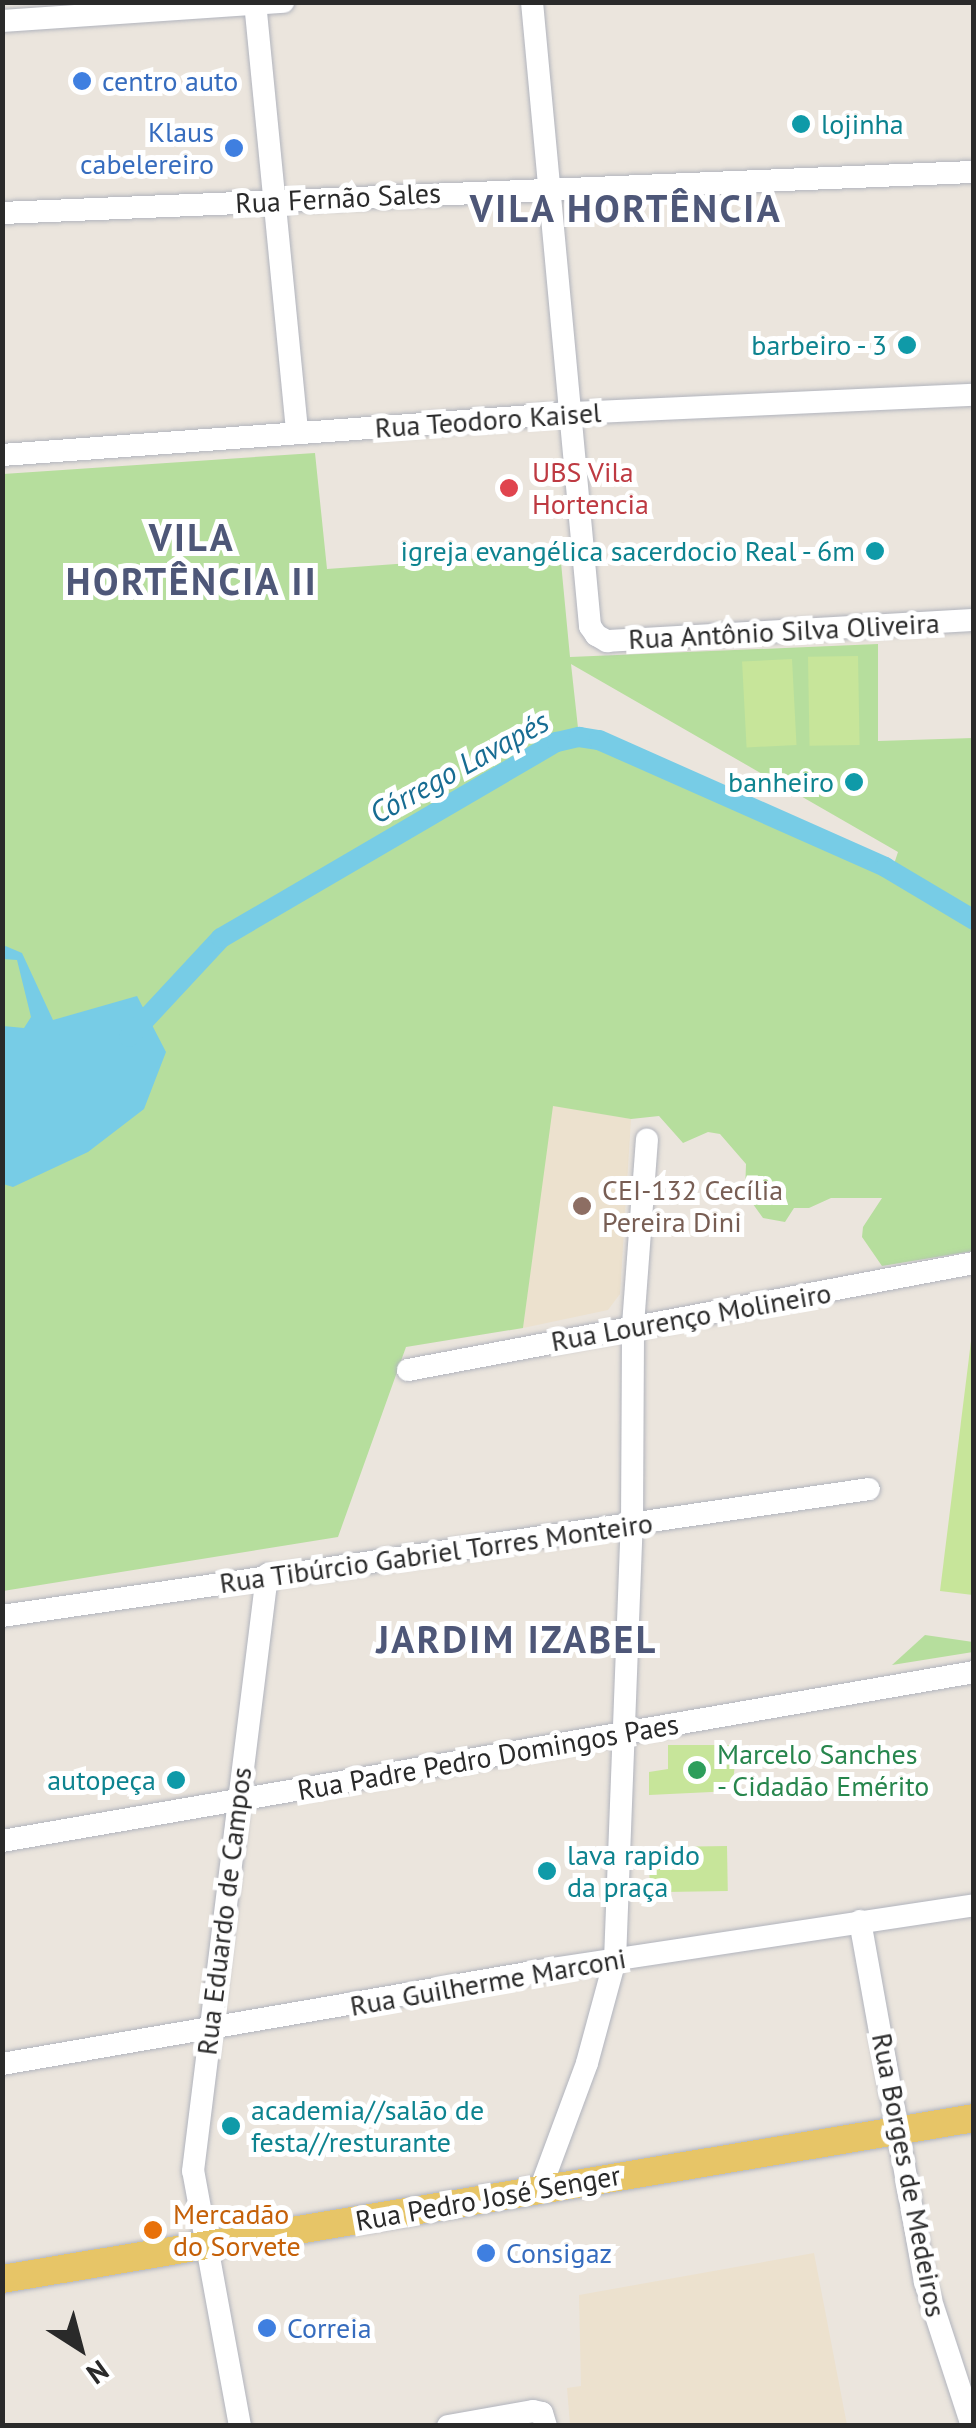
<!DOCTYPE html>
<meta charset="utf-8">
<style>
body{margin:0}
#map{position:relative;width:976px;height:2428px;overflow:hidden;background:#ebe5dd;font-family:"PT Sans",sans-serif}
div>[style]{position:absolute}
.education>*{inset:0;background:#ece1ce}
.green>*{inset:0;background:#b6de9d}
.pitch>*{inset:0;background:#c7e59a;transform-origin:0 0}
.water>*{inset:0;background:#77cce6}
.canal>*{height:20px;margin:-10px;padding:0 10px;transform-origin:10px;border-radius:10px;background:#77cce6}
.roads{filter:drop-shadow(0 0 2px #b1b4bd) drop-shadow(0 0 2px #b1b4bd)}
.minor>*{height:22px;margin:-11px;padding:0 11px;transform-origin:11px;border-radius:11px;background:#fff}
.major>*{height:28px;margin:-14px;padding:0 14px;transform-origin:14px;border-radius:14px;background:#e7c567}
.dots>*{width:28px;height:28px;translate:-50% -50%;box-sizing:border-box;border:5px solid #fff;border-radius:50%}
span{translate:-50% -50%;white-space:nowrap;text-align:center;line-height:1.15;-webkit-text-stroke:10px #fff;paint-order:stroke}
.shop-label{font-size:28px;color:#366cbe}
.left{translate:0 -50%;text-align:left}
.right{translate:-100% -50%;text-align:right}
.culture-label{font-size:28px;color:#0d838f}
.street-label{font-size:28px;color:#2a2a2a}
.health-label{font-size:28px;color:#be3a42}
.education-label{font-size:28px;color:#785e54}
.leisure-label{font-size:28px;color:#27864d}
.food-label{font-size:28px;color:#c56008}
.water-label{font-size:30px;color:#176c92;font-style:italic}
.district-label{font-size:38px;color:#4e5778;font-weight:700;letter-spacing:2.5px}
.frame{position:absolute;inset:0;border:5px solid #2a2a2a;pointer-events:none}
.north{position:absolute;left:30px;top:2298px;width:100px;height:100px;-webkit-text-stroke:8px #fff;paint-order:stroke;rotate:144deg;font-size:28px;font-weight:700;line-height:40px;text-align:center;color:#2a2a2a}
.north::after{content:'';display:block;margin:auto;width:35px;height:45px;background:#2a2a2a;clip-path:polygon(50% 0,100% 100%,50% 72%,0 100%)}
</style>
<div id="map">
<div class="education">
<div style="clip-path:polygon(552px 1105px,631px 1119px,620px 1294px,608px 1310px,523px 1328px)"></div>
<div style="clip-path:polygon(814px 2253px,847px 2425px,570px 2425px,567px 2388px,581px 2386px,579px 2295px)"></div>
</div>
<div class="green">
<div style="clip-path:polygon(evenodd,315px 453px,327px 569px,560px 552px,570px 657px,878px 644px,878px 741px,973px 738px,973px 1251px,882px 1266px,862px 1237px,863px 1227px,882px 1198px,831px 1198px,809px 1208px,794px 1208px,785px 1222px,763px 1218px,745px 1193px,746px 1164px,720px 1134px,708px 1132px,683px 1143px,659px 1116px,631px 1119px,553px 1106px,523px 1328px,406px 1347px,338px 1537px,3px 1591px,3px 474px,315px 453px,571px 664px,898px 852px,892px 870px,599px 740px,579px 737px,571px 664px)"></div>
<div style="clip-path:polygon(925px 1635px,973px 1642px,973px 1652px,892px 1665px)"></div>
</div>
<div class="pitch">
<div style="left:858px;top:656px;width:89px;height:50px;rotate:89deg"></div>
<div style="left:792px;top:659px;width:86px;height:50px;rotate:87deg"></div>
<div style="clip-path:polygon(973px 1325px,974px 1326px,973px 1595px,940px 1591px)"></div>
<div style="clip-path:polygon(668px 1745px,737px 1745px,732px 1791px,649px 1795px,649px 1772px,668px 1769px)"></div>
<div style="left:727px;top:1846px;width:45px;height:78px;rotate:89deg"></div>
</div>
<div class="water">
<div style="clip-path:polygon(3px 945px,22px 953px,53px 1020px,137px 996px,166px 1052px,144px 1109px,88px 1152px,13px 1187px,3px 1184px,3px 1026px,24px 1028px,31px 1017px,17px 960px,3px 959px)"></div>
</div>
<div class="canal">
<div style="left:129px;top:1037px;width:135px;rotate:-47.1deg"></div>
<div style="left:221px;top:938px;width:389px;rotate:-30.3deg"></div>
<div style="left:557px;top:742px;width:23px;rotate:-13deg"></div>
<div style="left:579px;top:737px;width:20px;rotate:9deg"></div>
<div style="left:599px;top:740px;width:313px;rotate:23.9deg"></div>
<div style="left:885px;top:867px;width:104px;rotate:30.8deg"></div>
</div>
<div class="roads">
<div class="minor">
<div style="left:255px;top:2px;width:433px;rotate:84.4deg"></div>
<div style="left:532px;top:2px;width:627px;rotate:84.69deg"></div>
<div style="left:590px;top:626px;width:11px;rotate:56deg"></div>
<div style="left:596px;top:635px;width:13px;rotate:29deg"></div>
<div style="left:607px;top:641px;width:368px;rotate:-3.3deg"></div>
<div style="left:2px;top:21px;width:282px;rotate:-3.9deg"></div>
<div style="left:2px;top:213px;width:973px;rotate:-2.42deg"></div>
<div style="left:2px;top:455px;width:573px;rotate:-4.21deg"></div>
<div style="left:573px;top:413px;width:401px;rotate:-2.6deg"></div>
<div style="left:408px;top:1370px;width:576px;rotate:-10.71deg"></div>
<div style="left:2px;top:1616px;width:876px;rotate:-8.33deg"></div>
<div style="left:2px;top:1841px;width:987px;rotate:-9.86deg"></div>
<div style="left:860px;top:1921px;width:367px;rotate:79.8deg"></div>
<div style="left:925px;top:2282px;width:151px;rotate:71.9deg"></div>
<div style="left:2px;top:2064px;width:545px;rotate:-9.83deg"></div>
<div style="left:539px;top:1971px;width:440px;rotate:-8.6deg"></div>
<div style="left:541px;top:2187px;width:132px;rotate:-69.6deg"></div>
<div style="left:587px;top:2063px;width:107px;rotate:-74.8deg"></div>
<div style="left:615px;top:1960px;width:435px;rotate:-87.8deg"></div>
<div style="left:632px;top:1525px;width:200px;rotate:-89.7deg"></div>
<div style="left:633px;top:1325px;width:186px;rotate:-85.7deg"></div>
<div style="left:240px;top:2426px;width:259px;rotate:-100.4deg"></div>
<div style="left:193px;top:2171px;width:601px;rotate:-82.92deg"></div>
<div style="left:448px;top:2426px;width:86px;rotate:-10deg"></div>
<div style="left:533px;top:2411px;width:9px;rotate:13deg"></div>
<div style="left:542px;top:2413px;width:14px;rotate:73deg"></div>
</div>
<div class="major">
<div style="left:2px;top:2279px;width:985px;rotate:-9.4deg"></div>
</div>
</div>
<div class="dots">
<div style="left:82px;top:81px;background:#3f7fe0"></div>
<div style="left:801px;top:124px;background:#0f9aa8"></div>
<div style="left:234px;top:148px;background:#3f7fe0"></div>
<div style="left:907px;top:345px;background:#0f9aa8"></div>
<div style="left:509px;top:488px;background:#e0444e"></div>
<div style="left:875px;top:551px;background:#0f9aa8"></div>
<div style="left:854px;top:782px;background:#0f9aa8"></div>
<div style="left:582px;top:1206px;background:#8d6e63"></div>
<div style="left:697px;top:1770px;background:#2e9e5b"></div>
<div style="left:176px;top:1780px;background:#0f9aa8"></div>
<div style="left:547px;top:1871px;background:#0f9aa8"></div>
<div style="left:231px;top:2126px;background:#0f9aa8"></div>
<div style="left:153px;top:2230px;background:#e8710a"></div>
<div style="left:486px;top:2253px;background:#3f7fe0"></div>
<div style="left:267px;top:2328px;background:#3f7fe0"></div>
</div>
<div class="shop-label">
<span class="left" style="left:102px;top:81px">centro auto</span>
<span class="right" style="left:214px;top:148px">Klaus<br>cabelereiro</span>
<span class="left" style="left:506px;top:2253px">Consigaz</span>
<span class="left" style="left:287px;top:2328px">Correia</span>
</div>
<div class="culture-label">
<span class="left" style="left:821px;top:124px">lojinha</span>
<span class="right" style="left:887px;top:345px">barbeiro - 3</span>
<span class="right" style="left:855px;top:551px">igreja evangélica sacerdocio Real - 6m</span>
<span class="right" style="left:834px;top:782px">banheiro</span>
<span class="right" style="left:156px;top:1780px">autopeça</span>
<span class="left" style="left:567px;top:1871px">lava rapido<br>da praça</span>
<span class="left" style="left:251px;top:2126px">academia//salão de<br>festa//resturante</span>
</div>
<div class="street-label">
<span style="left:338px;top:198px;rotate:-3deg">Rua Fernão Sales</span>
<span style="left:488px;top:420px;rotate:-4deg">Rua Teodoro Kaisel</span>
<span style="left:784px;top:631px;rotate:-3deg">Rua Antônio Silva Oliveira</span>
<span style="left:691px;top:1317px;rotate:-10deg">Rua Lourenço Molineiro</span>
<span style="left:436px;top:1553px;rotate:-8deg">Rua Tibúrcio Gabriel Torres Monteiro</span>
<span style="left:488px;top:1757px;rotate:-10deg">Rua Padre Pedro Domingos Paes</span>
<span style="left:224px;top:1911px;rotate:-83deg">Rua Eduardo de Campos</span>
<span style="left:488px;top:1982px;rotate:-10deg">Rua Guilherme Marconi</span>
<span style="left:909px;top:2175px;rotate:79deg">Rua Borges de Medeiros</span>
<span style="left:488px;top:2198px;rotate:-10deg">Rua Pedro José Senger</span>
</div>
<div class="health-label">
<span class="left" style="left:532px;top:488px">UBS Vila<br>Hortencia</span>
</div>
<div class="education-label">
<span class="left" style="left:602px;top:1206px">CEI-132 Cecília<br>Pereira Dini</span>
</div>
<div class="leisure-label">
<span class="left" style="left:717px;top:1770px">Marcelo Sanches<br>- Cidadão Emérito</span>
</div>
<div class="food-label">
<span class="left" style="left:173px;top:2230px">Mercadão<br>do Sorvete</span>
</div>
<div class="water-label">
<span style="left:459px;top:767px;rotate:-29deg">Córrego Lavapés</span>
</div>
<div class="district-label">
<span style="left:626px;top:208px">VILA HORTÊNCIA</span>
<span style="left:192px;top:559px">VILA<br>HORTÊNCIA II</span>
<span style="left:517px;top:1639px">JARDIM IZABEL</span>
</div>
<div class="frame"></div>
<div class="north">N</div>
</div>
